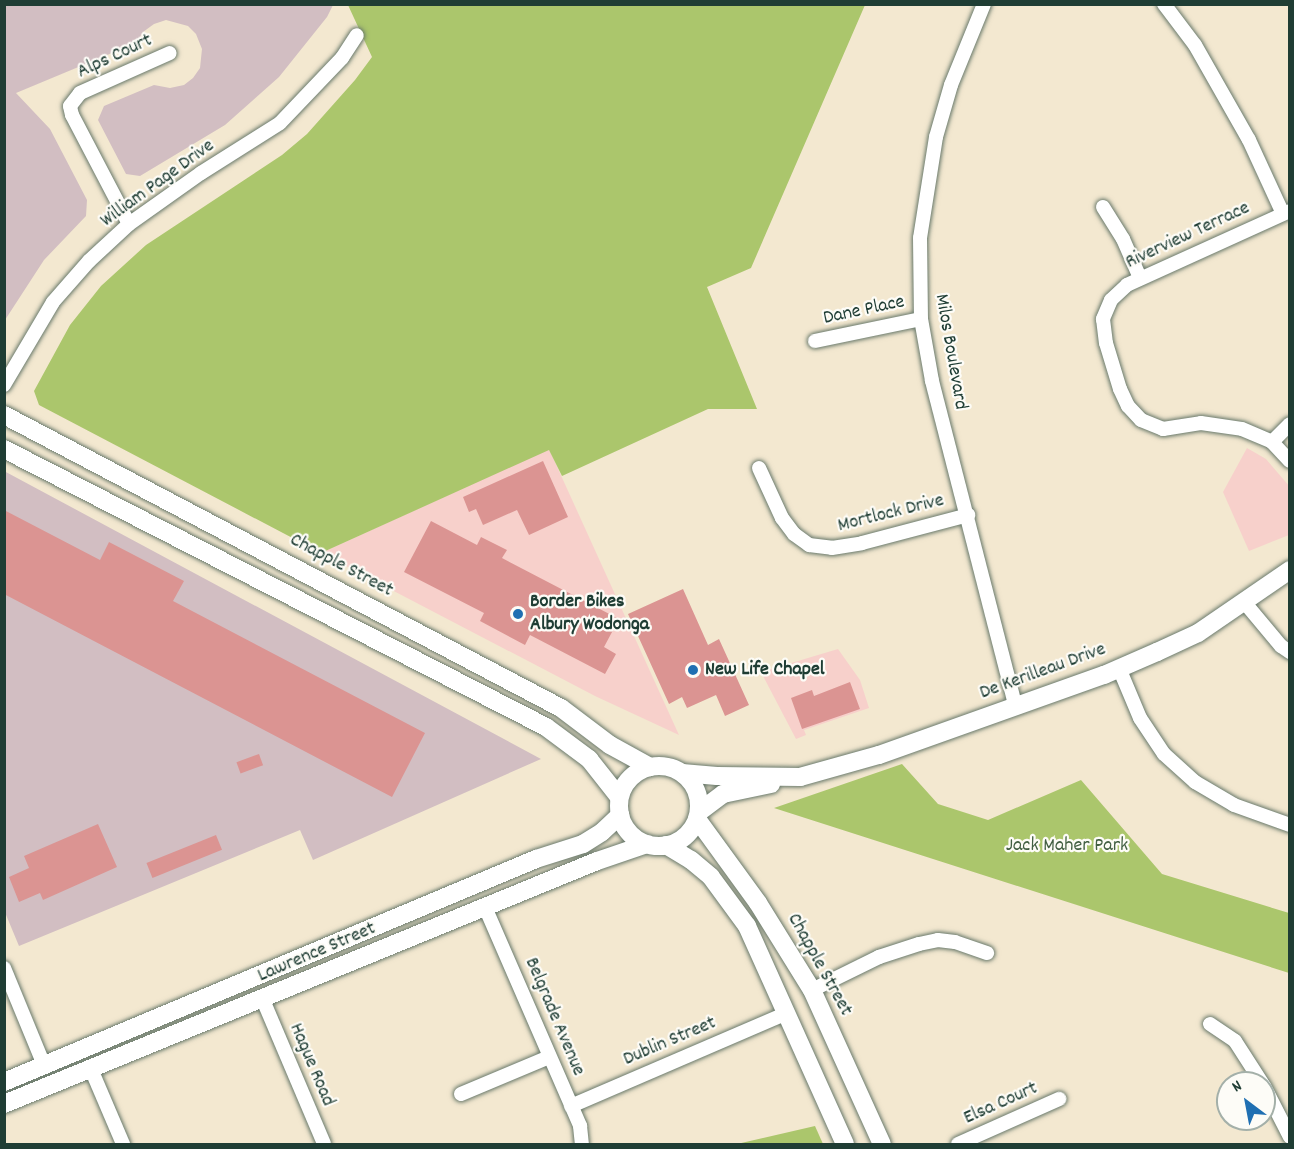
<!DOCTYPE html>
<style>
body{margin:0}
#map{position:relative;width:1294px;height:1149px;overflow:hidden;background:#f3e8d0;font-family:Dekko,sans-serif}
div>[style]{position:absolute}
.built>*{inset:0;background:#f7d0cb}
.industrial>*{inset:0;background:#d2bec2}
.green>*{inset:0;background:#abc66c}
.building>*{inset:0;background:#db9492;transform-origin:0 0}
.roads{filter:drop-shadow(0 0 2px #69796b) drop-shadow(0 0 2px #69796b)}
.minor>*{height:14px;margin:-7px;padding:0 7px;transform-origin:7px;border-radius:7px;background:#fff}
.tertiary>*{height:18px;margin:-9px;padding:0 9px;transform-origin:9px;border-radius:9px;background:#fff}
.tertiary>.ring{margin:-9px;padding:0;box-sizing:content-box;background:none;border:18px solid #fff;border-radius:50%}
.dots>*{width:16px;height:16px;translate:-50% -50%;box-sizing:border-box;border:3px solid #fdfcf7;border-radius:50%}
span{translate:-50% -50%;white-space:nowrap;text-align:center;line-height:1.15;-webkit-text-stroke:4.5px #fdfcf7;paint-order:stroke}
.street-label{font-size:20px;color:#1f3d34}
.poi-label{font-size:20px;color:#1f3d34;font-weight:700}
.left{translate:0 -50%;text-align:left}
.park-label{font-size:20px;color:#425f42}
.frame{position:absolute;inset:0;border:6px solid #1f3d34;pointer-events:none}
.north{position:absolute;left:1216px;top:1071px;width:60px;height:60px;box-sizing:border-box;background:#fdfcf7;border:2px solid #a4b0a9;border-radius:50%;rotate:328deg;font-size:16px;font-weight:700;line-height:24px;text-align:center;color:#1f3d34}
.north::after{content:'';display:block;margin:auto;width:21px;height:27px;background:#1f6fb2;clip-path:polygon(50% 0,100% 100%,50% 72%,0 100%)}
</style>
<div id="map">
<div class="built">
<div style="clip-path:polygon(1247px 448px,1266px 459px,1290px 487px,1289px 535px,1249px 551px,1223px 492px)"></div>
<div style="clip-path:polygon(549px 449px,679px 735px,595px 696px,321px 553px)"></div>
<div style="clip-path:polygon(838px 649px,860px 680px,869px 708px,804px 730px,806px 735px,796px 739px,761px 672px)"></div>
</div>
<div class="industrial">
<div style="clip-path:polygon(5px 4px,333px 4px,333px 5px,327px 17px,279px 77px,225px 125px,140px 176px,126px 174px,98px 120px,104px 106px,154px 85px,170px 88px,184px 85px,193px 78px,200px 68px,202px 49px,196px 34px,188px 26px,166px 20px,154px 24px,143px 32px,136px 43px,16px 93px,50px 129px,87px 200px,86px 216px,44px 260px,5px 320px)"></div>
<div style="clip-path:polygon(4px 471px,541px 759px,313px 860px,300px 830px,19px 946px,4px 910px)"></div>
</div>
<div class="green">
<div style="clip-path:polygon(348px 5px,865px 5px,751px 268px,707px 287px,757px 409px,708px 409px,562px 476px,549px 450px,321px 553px,39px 405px,34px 391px,70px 325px,101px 286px,146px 245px,282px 155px,307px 134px,355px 80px,372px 57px)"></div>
<div style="clip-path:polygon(902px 764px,938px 804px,988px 820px,1081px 780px,1162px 874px,1289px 913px,1289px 973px,774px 808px)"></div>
<div style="clip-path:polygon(815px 1126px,823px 1144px,737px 1144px)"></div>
</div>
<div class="building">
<div style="clip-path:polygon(543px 461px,568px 517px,529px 535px,517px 510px,483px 525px,476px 509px,469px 512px,463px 497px)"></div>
<div style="clip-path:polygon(4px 510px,100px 560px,109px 542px,184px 581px,173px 601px,425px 733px,392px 797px,4px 594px)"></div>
<div style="clip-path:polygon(431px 521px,477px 545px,481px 537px,507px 550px,502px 558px,619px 619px,604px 647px,616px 654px,605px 674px,530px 635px,525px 645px,480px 621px,484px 613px,404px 572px)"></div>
<div style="clip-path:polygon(683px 589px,708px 645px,719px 639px,749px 705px,725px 716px,716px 695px,687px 708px,682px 697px,669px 704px,628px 614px)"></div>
<div style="clip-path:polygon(850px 682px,860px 709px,802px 729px,791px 698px,812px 690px,814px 696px)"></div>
<div style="left:259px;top:754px;width:12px;height:24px;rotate:70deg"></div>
<div style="clip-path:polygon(98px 824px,117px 867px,43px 900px,40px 893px,19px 902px,9px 877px,29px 868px,24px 856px)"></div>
<div style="left:216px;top:835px;width:16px;height:75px;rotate:68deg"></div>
</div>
<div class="roads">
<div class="minor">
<div style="left:984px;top:4px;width:87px;rotate:112.2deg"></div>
<div style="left:951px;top:85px;width:54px;rotate:106.1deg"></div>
<div style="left:936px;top:137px;width:102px;rotate:99deg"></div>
<div style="left:920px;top:238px;width:81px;rotate:89.3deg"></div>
<div style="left:921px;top:319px;width:63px;rotate:79.9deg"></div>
<div style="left:932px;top:381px;width:337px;rotate:75.6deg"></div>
<div style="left:1164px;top:4px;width:51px;rotate:52.9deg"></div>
<div style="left:1195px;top:45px;width:109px;rotate:60.4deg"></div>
<div style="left:1249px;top:140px;width:81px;rotate:65.3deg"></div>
<div style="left:1103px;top:207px;width:38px;rotate:58deg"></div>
<div style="left:1123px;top:239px;width:43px;rotate:66.4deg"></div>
<div style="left:1290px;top:211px;width:179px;rotate:155.6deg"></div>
<div style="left:1127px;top:285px;width:22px;rotate:137deg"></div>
<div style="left:1111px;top:300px;width:21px;rotate:113deg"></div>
<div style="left:1103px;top:319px;width:24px;rotate:83deg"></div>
<div style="left:1106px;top:343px;width:48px;rotate:73.1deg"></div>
<div style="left:1120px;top:389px;width:19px;rotate:65deg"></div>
<div style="left:1128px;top:406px;width:19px;rotate:47deg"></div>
<div style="left:1141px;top:420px;width:24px;rotate:22deg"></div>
<div style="left:1163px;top:429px;width:38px;rotate:-9deg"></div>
<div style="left:1201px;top:423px;width:41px;rotate:8.3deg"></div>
<div style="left:1242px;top:429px;width:33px;rotate:23deg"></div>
<div style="left:1272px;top:442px;width:26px;rotate:47deg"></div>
<div style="left:129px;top:224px;width:123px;rotate:-117.6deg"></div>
<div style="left:72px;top:115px;width:9px;rotate:-103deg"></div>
<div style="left:70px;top:106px;width:16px;rotate:-52deg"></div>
<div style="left:80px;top:93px;width:98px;rotate:-24deg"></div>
<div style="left:815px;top:341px;width:108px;rotate:-11.7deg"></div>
<div style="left:4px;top:385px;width:96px;rotate:-59.4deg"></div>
<div style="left:53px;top:302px;width:55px;rotate:-48.7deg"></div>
<div style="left:89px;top:261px;width:54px;rotate:-42.8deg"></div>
<div style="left:129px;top:224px;width:88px;rotate:-35.3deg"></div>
<div style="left:201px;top:173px;width:93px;rotate:-32.3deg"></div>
<div style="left:280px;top:123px;width:90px;rotate:-46.4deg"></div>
<div style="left:342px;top:58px;width:27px;rotate:-57deg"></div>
<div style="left:1272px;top:442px;width:25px;rotate:-45deg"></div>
<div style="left:759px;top:468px;width:55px;rotate:65.3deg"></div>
<div style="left:782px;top:518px;width:20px;rotate:53deg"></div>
<div style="left:794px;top:534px;width:19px;rotate:36deg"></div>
<div style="left:809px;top:545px;width:23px;rotate:7deg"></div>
<div style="left:832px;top:548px;width:30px;rotate:-9deg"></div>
<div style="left:862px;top:543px;width:110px;rotate:-14.8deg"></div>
<div style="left:1245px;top:603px;width:56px;rotate:50.1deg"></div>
<div style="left:1281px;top:646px;width:11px;rotate:34deg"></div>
<div style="left:1119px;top:668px;width:54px;rotate:67.2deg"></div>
<div style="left:1140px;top:718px;width:43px;rotate:56.3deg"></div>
<div style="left:1164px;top:754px;width:42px;rotate:42.1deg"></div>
<div style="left:1195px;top:782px;width:45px;rotate:30.5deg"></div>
<div style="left:1234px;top:805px;width:59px;rotate:19.7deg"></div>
<div style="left:485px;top:907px;width:239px;rotate:66.5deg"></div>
<div style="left:580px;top:1126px;width:18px;rotate:84deg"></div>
<div style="left:4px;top:968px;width:105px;rotate:67.6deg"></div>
<div style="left:812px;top:990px;width:75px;rotate:-26.2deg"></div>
<div style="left:879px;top:957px;width:42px;rotate:-18deg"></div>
<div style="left:919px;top:944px;width:19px;rotate:-12deg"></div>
<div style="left:938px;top:940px;width:17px;rotate:7deg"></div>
<div style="left:955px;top:942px;width:34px;rotate:19deg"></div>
<div style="left:263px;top:1000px;width:156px;rotate:67deg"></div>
<div style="left:1210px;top:1024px;width:30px;rotate:34deg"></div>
<div style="left:1235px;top:1041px;width:50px;rotate:57.3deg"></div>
<div style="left:91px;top:1069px;width:82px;rotate:66.9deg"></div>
<div style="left:1264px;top:1086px;width:57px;rotate:63deg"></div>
<div style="left:461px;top:1094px;width:95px;rotate:-22.8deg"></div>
<div style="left:571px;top:1106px;width:233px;rotate:-23.3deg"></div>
<div style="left:958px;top:1144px;width:111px;rotate:-24deg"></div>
</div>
<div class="tertiary">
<div style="left:4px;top:415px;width:629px;rotate:27.75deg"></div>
<div style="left:561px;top:708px;width:61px;rotate:37.1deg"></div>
<div style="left:610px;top:745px;width:46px;rotate:28.8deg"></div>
<div style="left:4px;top:449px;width:609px;rotate:27.15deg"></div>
<div style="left:546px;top:727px;width:54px;rotate:36.7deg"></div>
<div style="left:589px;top:759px;width:48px;rotate:51.7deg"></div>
<div class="ring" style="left:619px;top:766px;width:62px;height:62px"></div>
<div style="left:682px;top:773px;width:35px;rotate:5deg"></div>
<div style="left:717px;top:776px;width:83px;rotate:0.7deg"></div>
<div style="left:800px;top:777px;width:82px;rotate:-15.6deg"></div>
<div style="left:879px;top:755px;width:239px;rotate:-19.6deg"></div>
<div style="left:1104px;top:675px;width:58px;rotate:-23.5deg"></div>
<div style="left:1157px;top:652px;width:45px;rotate:-24.9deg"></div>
<div style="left:1198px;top:633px;width:112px;rotate:-34.4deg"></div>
<div style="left:699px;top:812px;width:30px;rotate:-37deg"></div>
<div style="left:723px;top:794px;width:49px;rotate:-11.8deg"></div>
<div style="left:697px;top:819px;width:104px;rotate:54deg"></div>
<div style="left:758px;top:903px;width:102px;rotate:58.2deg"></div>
<div style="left:812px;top:990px;width:169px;rotate:65.6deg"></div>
<div style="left:666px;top:845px;width:29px;rotate:31deg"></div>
<div style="left:691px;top:860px;width:26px;rotate:40deg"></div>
<div style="left:711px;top:877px;width:61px;rotate:53.7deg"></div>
<div style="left:747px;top:926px;width:239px;rotate:65.8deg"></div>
<div style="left:4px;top:1082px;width:577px;rotate:-22.74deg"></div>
<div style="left:536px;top:859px;width:49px;rotate:-17.7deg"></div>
<div style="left:583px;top:844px;width:22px;rotate:-32deg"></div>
<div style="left:602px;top:832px;width:25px;rotate:-43deg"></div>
<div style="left:4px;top:1104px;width:641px;rotate:-22.28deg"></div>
<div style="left:597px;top:861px;width:53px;rotate:-18.8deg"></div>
</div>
</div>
<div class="dots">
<div style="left:518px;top:614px;background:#1f6fb2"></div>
<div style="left:693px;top:670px;background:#1f6fb2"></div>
</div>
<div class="street-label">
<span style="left:115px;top:57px;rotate:-25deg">Alps Court</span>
<span style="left:158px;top:184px;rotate:-36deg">William Page Drive</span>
<span style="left:1188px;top:236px;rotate:-25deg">Riverview Terrace</span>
<span style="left:864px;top:311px;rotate:-12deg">Dane Place</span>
<span style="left:950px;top:352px;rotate:80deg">Milos Boulevard</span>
<span style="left:891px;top:514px;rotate:-14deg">Mortlock Drive</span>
<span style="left:341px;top:566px;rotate:28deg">Chapple Street</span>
<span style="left:1043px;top:672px;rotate:-20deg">De Kerilleau Drive</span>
<span style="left:317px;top:953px;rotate:-23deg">Lawrence Street</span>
<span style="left:819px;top:965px;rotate:61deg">Chapple Street</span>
<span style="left:554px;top:1017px;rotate:67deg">Belgrade Avenue</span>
<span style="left:670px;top:1042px;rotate:-23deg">Dublin Street</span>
<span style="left:311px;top:1065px;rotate:67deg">Hague Road</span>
<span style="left:1001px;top:1104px;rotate:-24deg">Elsa Court</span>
</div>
<div class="poi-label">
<span class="left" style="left:530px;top:614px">Border Bikes<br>Albury Wodonga</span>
<span class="left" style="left:705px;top:670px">New Life Chapel</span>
</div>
<div class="park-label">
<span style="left:1067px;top:846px">Jack Maher Park</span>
</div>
<div class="frame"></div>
<div class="north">N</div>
</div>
